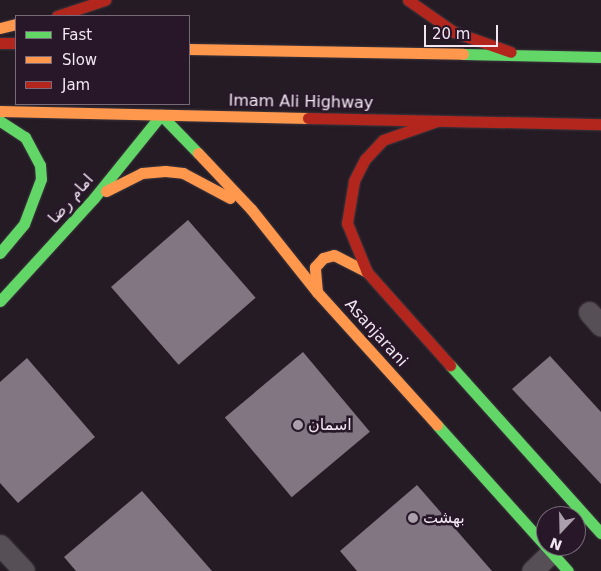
<!DOCTYPE html>
<meta charset="utf-8">
<style>
body{margin:0}
#map{position:relative;width:601px;height:571px;overflow:hidden;background:#241b24;font-family:"DejaVu Sans",Vazirmatn,sans-serif}
div>[style]{position:absolute}
.building>*{inset:0;background:#827682;transform-origin:0 0}
.roads{filter:drop-shadow(0 0 1px #3e373e) drop-shadow(0 0 1px #3e373e)}
.street>*{height:21px;margin:-10.5px;padding:0 10.5px;transform-origin:10.5px;border-radius:10.5px;background:#564f56}
.fast>*{height:11px;margin:-5.5px;padding:0 5.5px;transform-origin:5.5px;border-radius:5.5px;background:#63d668}
.slow>*{height:11px;margin:-5.5px;padding:0 5.5px;transform-origin:5.5px;border-radius:5.5px;background:#ff974d}
.jam>*{height:11px;margin:-5.5px;padding:0 5.5px;transform-origin:5.5px;border-radius:5.5px;background:#b3261e}
.dots>*{width:14px;height:14px;translate:-50% -50%;box-sizing:border-box;border:2px solid #271728;border-radius:50%}
span{translate:-50% -50%;white-space:nowrap;text-align:center;line-height:1.15;-webkit-text-stroke:5px #271728;paint-order:stroke}
.street-label{font-size:16px;color:#f2e6f2}
.poi-label{font-size:16px;color:#f2e6f2}
.left{translate:0 -50%;text-align:left}
.legend{position:absolute;left:15px;top:15px;width:175px;height:90px;box-sizing:border-box;background:#271728;border:1px solid #786a79;margin:0;padding:6px 9px;list-style:none;font-size:15px;color:#f2e6f2}
.legend li{display:flex;align-items:center;gap:10px;height:25px}
.legend b{width:25px;border:1px solid #786a79}
.north{position:absolute;left:536px;top:506px;width:50px;height:50px;box-sizing:border-box;background:#271728;border:1px solid #786a79;border-radius:50%;rotate:201deg;font-size:14px;font-weight:700;line-height:20px;text-align:center;color:#f2e6f2}
.north::after{content:'';display:block;margin:auto;width:18px;height:22px;background:#aa9faa;clip-path:polygon(50% 0,100% 100%,50% 72%,0 100%)}
.scale{position:absolute;left:424px;top:25px;width:74px;height:22px;box-sizing:border-box;border:2px solid #f2e6f2;border-top:0;padding-left:6px;font-size:15px;line-height:18px;white-space:nowrap;color:#f2e6f2;-webkit-text-stroke:4px #271728;paint-order:stroke}
</style>
<div id="map">
<div class="building">
<div style="left:188px;top:220px;width:103px;height:102px;rotate:49deg"></div>
<div style="left:303px;top:352px;width:104px;height:102px;rotate:50deg"></div>
<div style="clip-path:polygon(550px 356px,601px 412px,601px 484px,512px 389px)"></div>
<div style="clip-path:polygon(27px 358px,95px 437px,18px 503px,0 483px,0 382px)"></div>
<div style="clip-path:polygon(417px 485px,492px 571px,357px 571px,340px 551px)"></div>
<div style="clip-path:polygon(142px 491px,212px 571px,76px 571px,64px 557px)"></div>
</div>
<div class="roads">
<div class="street">
<div style="left:589px;top:312px;width:18px;rotate:49deg"></div>
<div style="left:0;top:545px;width:35px;rotate:47deg"></div>
<div style="left:532px;top:571px;width:28px;rotate:-44deg"></div>
</div>
<div class="fast">
<div style="left:463px;top:54px;width:138px;rotate:1.2deg"></div>
<div style="left:0;top:121px;width:30px;rotate:33deg"></div>
<div style="left:25px;top:137px;width:32px;rotate:62deg"></div>
<div style="left:40px;top:165px;width:14px;rotate:86deg"></div>
<div style="left:41px;top:179px;width:48px;rotate:110.7deg"></div>
<div style="left:24px;top:224px;width:38px;rotate:130deg"></div>
<div style="left:0;top:301px;width:139px;rotate:-47.6deg"></div>
<div style="left:94px;top:198px;width:107px;rotate:-51.1deg"></div>
<div style="left:161px;top:115px;width:53px;rotate:45.8deg"></div>
<div style="left:450px;top:365px;width:226px;rotate:48.1deg"></div>
<div style="left:437px;top:425px;width:196px;rotate:48.1deg"></div>
</div>
<div class="slow">
<div style="left:0;top:28px;width:16px;rotate:-14deg"></div>
<div style="left:189px;top:49px;width:274px;rotate:1deg"></div>
<div style="left:0;top:111px;width:308px;rotate:1.3deg"></div>
<div style="left:198px;top:153px;width:77px;rotate:46.6deg"></div>
<div style="left:251px;top:209px;width:106px;rotate:51.5deg"></div>
<div style="left:317px;top:292px;width:179px;rotate:47.9deg"></div>
<div style="left:106px;top:191px;width:40px;rotate:-26.6deg"></div>
<div style="left:142px;top:173px;width:23px;rotate:-5deg"></div>
<div style="left:165px;top:171px;width:18px;rotate:6deg"></div>
<div style="left:183px;top:173px;width:53px;rotate:28deg"></div>
<div style="left:317px;top:292px;width:25px;rotate:-95deg"></div>
<div style="left:315px;top:267px;width:12px;rotate:-48deg"></div>
<div style="left:323px;top:258px;width:11px;rotate:-15deg"></div>
<div style="left:334px;top:255px;width:37px;rotate:27deg"></div>
</div>
<div class="jam">
<div style="left:408px;top:0;width:56px;rotate:34.8deg"></div>
<div style="left:454px;top:32px;width:60px;rotate:19.3deg"></div>
<div style="left:57px;top:16px;width:51px;rotate:-18.4deg"></div>
<div style="left:0;top:43px;width:16px"></div>
<div style="left:308px;top:118px;width:293px;rotate:1.2deg"></div>
<div style="left:437px;top:121px;width:57px;rotate:160.6deg"></div>
<div style="left:383px;top:140px;width:26px;rotate:133deg"></div>
<div style="left:365px;top:159px;width:25px;rotate:117deg"></div>
<div style="left:354px;top:181px;width:43px;rotate:99.5deg"></div>
<div style="left:347px;top:223px;width:53px;rotate:67.8deg"></div>
<div style="left:367px;top:272px;width:125px;rotate:48.3deg"></div>
</div>
</div>
<div class="dots">
<div style="left:298px;top:425px;background:#aa9faa"></div>
<div style="left:413px;top:518px;background:#aa9faa"></div>
</div>
<div class="street-label">
<span style="left:301px;top:102px;rotate:1deg">Imam Ali Highway</span>
<span style="left:71px;top:199px;rotate:-49deg">امام رضا</span>
<span style="left:376px;top:333px;rotate:48deg">Asanjarani</span>
</div>
<div class="poi-label">
<span class="left" style="left:308px;top:425px">اسمان</span>
<span class="left" style="left:423px;top:518px">بهشت</span>
</div>
<ul class="legend">
<li><b style="height:6px;background:#63d668"></b>Fast</li>
<li><b style="height:6px;background:#ff974d"></b>Slow</li>
<li><b style="height:6px;background:#b3261e"></b>Jam</li>
</ul>
<div class="north">N</div>
<div class="scale">20 m</div>
</div>
